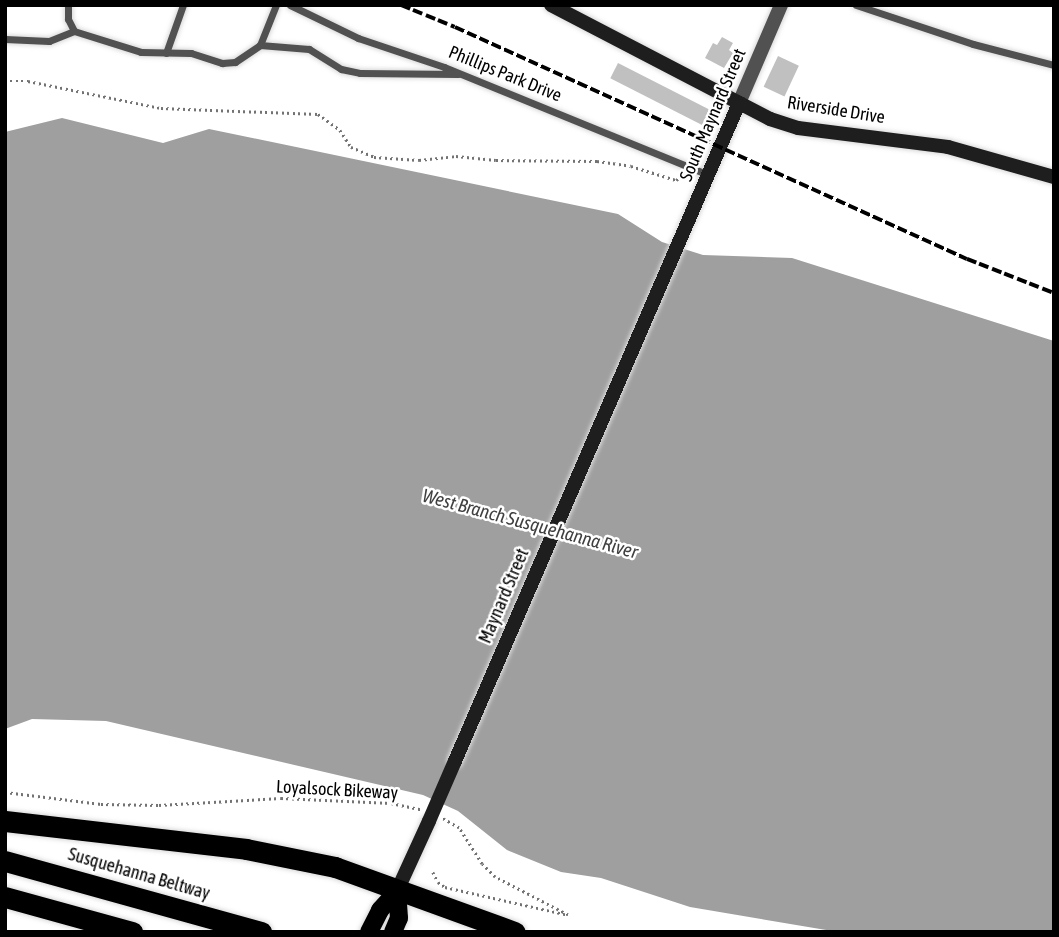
<!DOCTYPE html>
<style>
body{margin:0}
#map{position:relative;width:1059px;height:937px;overflow:hidden;background:#fff;font-family:"Asap Condensed",sans-serif}
div>[style]{position:absolute}
.water>*{inset:0;background:#9f9f9f}
.building>*{inset:0;background:#c0c0c0;transform-origin:0 0}
.path>*{height:2.5px;margin-top:-1.25px;transform-origin:0;background:repeating-linear-gradient(90deg,#737373 0 2px,transparent 0 5.5px)}
.roads{filter:drop-shadow(0 0 2px #dbdbdb) drop-shadow(0 0 2px #dbdbdb)}
.lane>*{height:7px;margin:-3.5px;padding:0 3.5px;transform-origin:3.5px;border-radius:3.5px;background:#515151}
.street>*{height:14px;margin:-7px;padding:0 7px;transform-origin:7px;border-radius:7px;background:#515151}
.secondary>*{height:14px;margin:-7px;padding:0 7px;transform-origin:7px;border-radius:7px;background:#1e1e1e}
.primary>*{height:18px;margin:-9px;padding:0 9px;transform-origin:9px;border-radius:9px;background:#000}
.highway>*{height:21px;margin:-10.5px;padding:0 10.5px;transform-origin:10.5px;border-radius:10.5px;background:#000}
.rail>*{height:3.5px;margin-top:-1.75px;transform-origin:0;background:repeating-linear-gradient(90deg,#000 0 10px,transparent 0 13.5px)}
.secondary-bridge>*{height:14px;margin:-7px;padding:0 7px;transform-origin:7px;border-radius:7px;background:#1e1e1e}
span{translate:-50% -50%;white-space:nowrap;text-align:center;line-height:1.15;-webkit-text-stroke:5px #fff;paint-order:stroke}
.street-label{font-size:18px;color:#000}
.water-label{font-size:19px;color:#404040;font-style:italic}
.frame{position:absolute;inset:0;border:7px solid #000;pointer-events:none}
</style>
<div id="map">
<div class="water">
<div style="clip-path:polygon(62px 118px,163px 143px,209px 129px,618px 214px,662px 242px,703px 255px,792px 258px,1054px 341px,1054px 932px,838px 932px,690px 907px,601px 878px,561px 872px,507px 850px,458px 811px,423px 795px,106px 721px,32px 719px,5px 729px,5px 132px)"></div>
</div>
<div class="building">
<div style="clip-path:polygon(722px 37px,733px 43px,729px 50px,733px 53px,724px 68px,705px 58px,713px 43px,717px 45px)"></div>
<div style="left:778px;top:56px;width:23px;height:34px;rotate:25deg"></div>
<div style="left:618px;top:63px;width:103px;height:17px;rotate:27deg"></div>
</div>
<div class="path">
<div style="left:5px;top:81px;width:23px"></div>
<div style="left:28px;top:81px;width:136px;rotate:11.5deg"></div>
<div style="left:161px;top:108px;width:157px;rotate:2.2deg"></div>
<div style="left:318px;top:114px;width:27px;rotate:36deg"></div>
<div style="left:340px;top:130px;width:20px;rotate:57deg"></div>
<div style="left:351px;top:147px;width:25px;rotate:23deg"></div>
<div style="left:374px;top:157px;width:45px;rotate:3.8deg"></div>
<div style="left:419px;top:160px;width:37px;rotate:-6deg"></div>
<div style="left:456px;top:156px;width:40px;rotate:5.7deg"></div>
<div style="left:496px;top:160px;width:101px;rotate:0.6deg"></div>
<div style="left:597px;top:161px;width:34px;rotate:8deg"></div>
<div style="left:631px;top:166px;width:47px;rotate:17.3deg"></div>
<div style="left:676px;top:180px;width:11px;rotate:-34deg"></div>
<div style="left:5px;top:792px;width:97px;rotate:7.1deg"></div>
<div style="left:101px;top:804px;width:58px;rotate:1deg"></div>
<div style="left:159px;top:805px;width:122px;rotate:-3.3deg"></div>
<div style="left:281px;top:798px;width:110px;rotate:2.6deg"></div>
<div style="left:391px;top:803px;width:30px;rotate:12deg"></div>
<div style="left:433px;top:872px;width:11px;rotate:63deg"></div>
<div style="left:438px;top:882px;width:9px;rotate:36deg"></div>
<div style="left:445px;top:887px;width:126px;rotate:12.8deg"></div>
<div style="left:568px;top:915px;width:82px;rotate:-152.5deg"></div>
<div style="left:495px;top:877px;width:18px;rotate:-135deg"></div>
<div style="left:482px;top:864px;width:43px;rotate:-122.6deg"></div>
<div style="left:459px;top:828px;width:20px;rotate:-150deg"></div>
</div>
<div class="roads">
<div class="lane">
<div style="left:68px;top:5px;width:14px;rotate:90deg"></div>
<div style="left:68px;top:19px;width:13px;rotate:63deg"></div>
<div style="left:290px;top:5px;width:76px;rotate:25.9deg"></div>
<div style="left:358px;top:38px;width:91px;rotate:18.6deg"></div>
<div style="left:444px;top:67px;width:286px;rotate:22.2deg"></div>
<div style="left:856px;top:5px;width:123px;rotate:18.4deg"></div>
<div style="left:973px;top:44px;width:84px;rotate:14.5deg"></div>
<div style="left:74px;top:31px;width:70px;rotate:17.4deg"></div>
<div style="left:141px;top:52px;width:50px;rotate:1.1deg"></div>
<div style="left:191px;top:53px;width:33px;rotate:18deg"></div>
<div style="left:222px;top:63px;width:13px;rotate:-4deg"></div>
<div style="left:235px;top:62px;width:30px;rotate:-34deg"></div>
<div style="left:260px;top:45px;width:43px;rotate:-68.2deg"></div>
<div style="left:5px;top:39px;width:44px;rotate:2.6deg"></div>
<div style="left:49px;top:41px;width:27px;rotate:-22deg"></div>
<div style="left:260px;top:45px;width:49px;rotate:4.7deg"></div>
<div style="left:309px;top:49px;width:38px;rotate:32deg"></div>
<div style="left:341px;top:69px;width:19px;rotate:12deg"></div>
<div style="left:360px;top:73px;width:98px;rotate:0.6deg"></div>
<div style="left:166px;top:53px;width:51px;rotate:-70.5deg"></div>
</div>
<div class="street">
<div style="left:739px;top:103px;width:107px;rotate:-66.8deg"></div>
</div>
<div class="secondary">
<div style="left:551px;top:5px;width:247px;rotate:27.5deg"></div>
<div style="left:770px;top:119px;width:29px;rotate:18deg"></div>
<div style="left:798px;top:128px;width:151px;rotate:7.2deg"></div>
<div style="left:948px;top:147px;width:110px;rotate:15.8deg"></div>
<div style="left:455px;top:761px;width:717px;rotate:-66.65deg"></div>
<div style="left:397px;top:891px;width:77px;rotate:-65.4deg"></div>
</div>
<div class="primary">
<div style="left:369px;top:932px;width:25px;rotate:-63deg"></div>
<div style="left:380px;top:910px;width:25px;rotate:-48deg"></div>
<div style="left:393px;top:932px;width:15px;rotate:-67deg"></div>
<div style="left:399px;top:918px;width:27px;rotate:-94deg"></div>
</div>
<div class="highway">
<div style="left:5px;top:821px;width:243px;rotate:6.6deg"></div>
<div style="left:246px;top:849px;width:91px;rotate:11.4deg"></div>
<div style="left:335px;top:867px;width:191px;rotate:19.9deg"></div>
<div style="left:5px;top:861px;width:266px;rotate:15.5deg"></div>
<div style="left:5px;top:897px;width:132px;rotate:15.4deg"></div>
</div>
</div>
<div class="rail">
<div style="left:401px;top:5px;width:58px;rotate:22.2deg"></div>
<div style="left:455px;top:27px;width:562px;rotate:24.38deg"></div>
<div style="left:967px;top:259px;width:93px;rotate:21.3deg"></div>
</div>
<div class="secondary-bridge">
<div style="left:429px;top:821px;width:65px;rotate:-66.6deg"></div>
</div>
<div class="street-label">
<span style="left:505px;top:74px;rotate:22deg">Phillips Park Drive</span>
<span style="left:836px;top:110px;rotate:9deg">Riverside Drive</span>
<span style="left:713px;top:115px;rotate:-67deg">South Maynard Street</span>
<span style="left:504px;top:596px;rotate:-67deg">Maynard Street</span>
<span style="left:337px;top:790px;rotate:3deg">Loyalsock Bikeway</span>
<span style="left:139px;top:874px;rotate:16deg">Susquehanna Beltway</span>
</div>
<div class="water-label">
<span style="left:530px;top:524px;rotate:15deg">West Branch Susquehanna River</span>
</div>
<div class="frame"></div>
</div>
